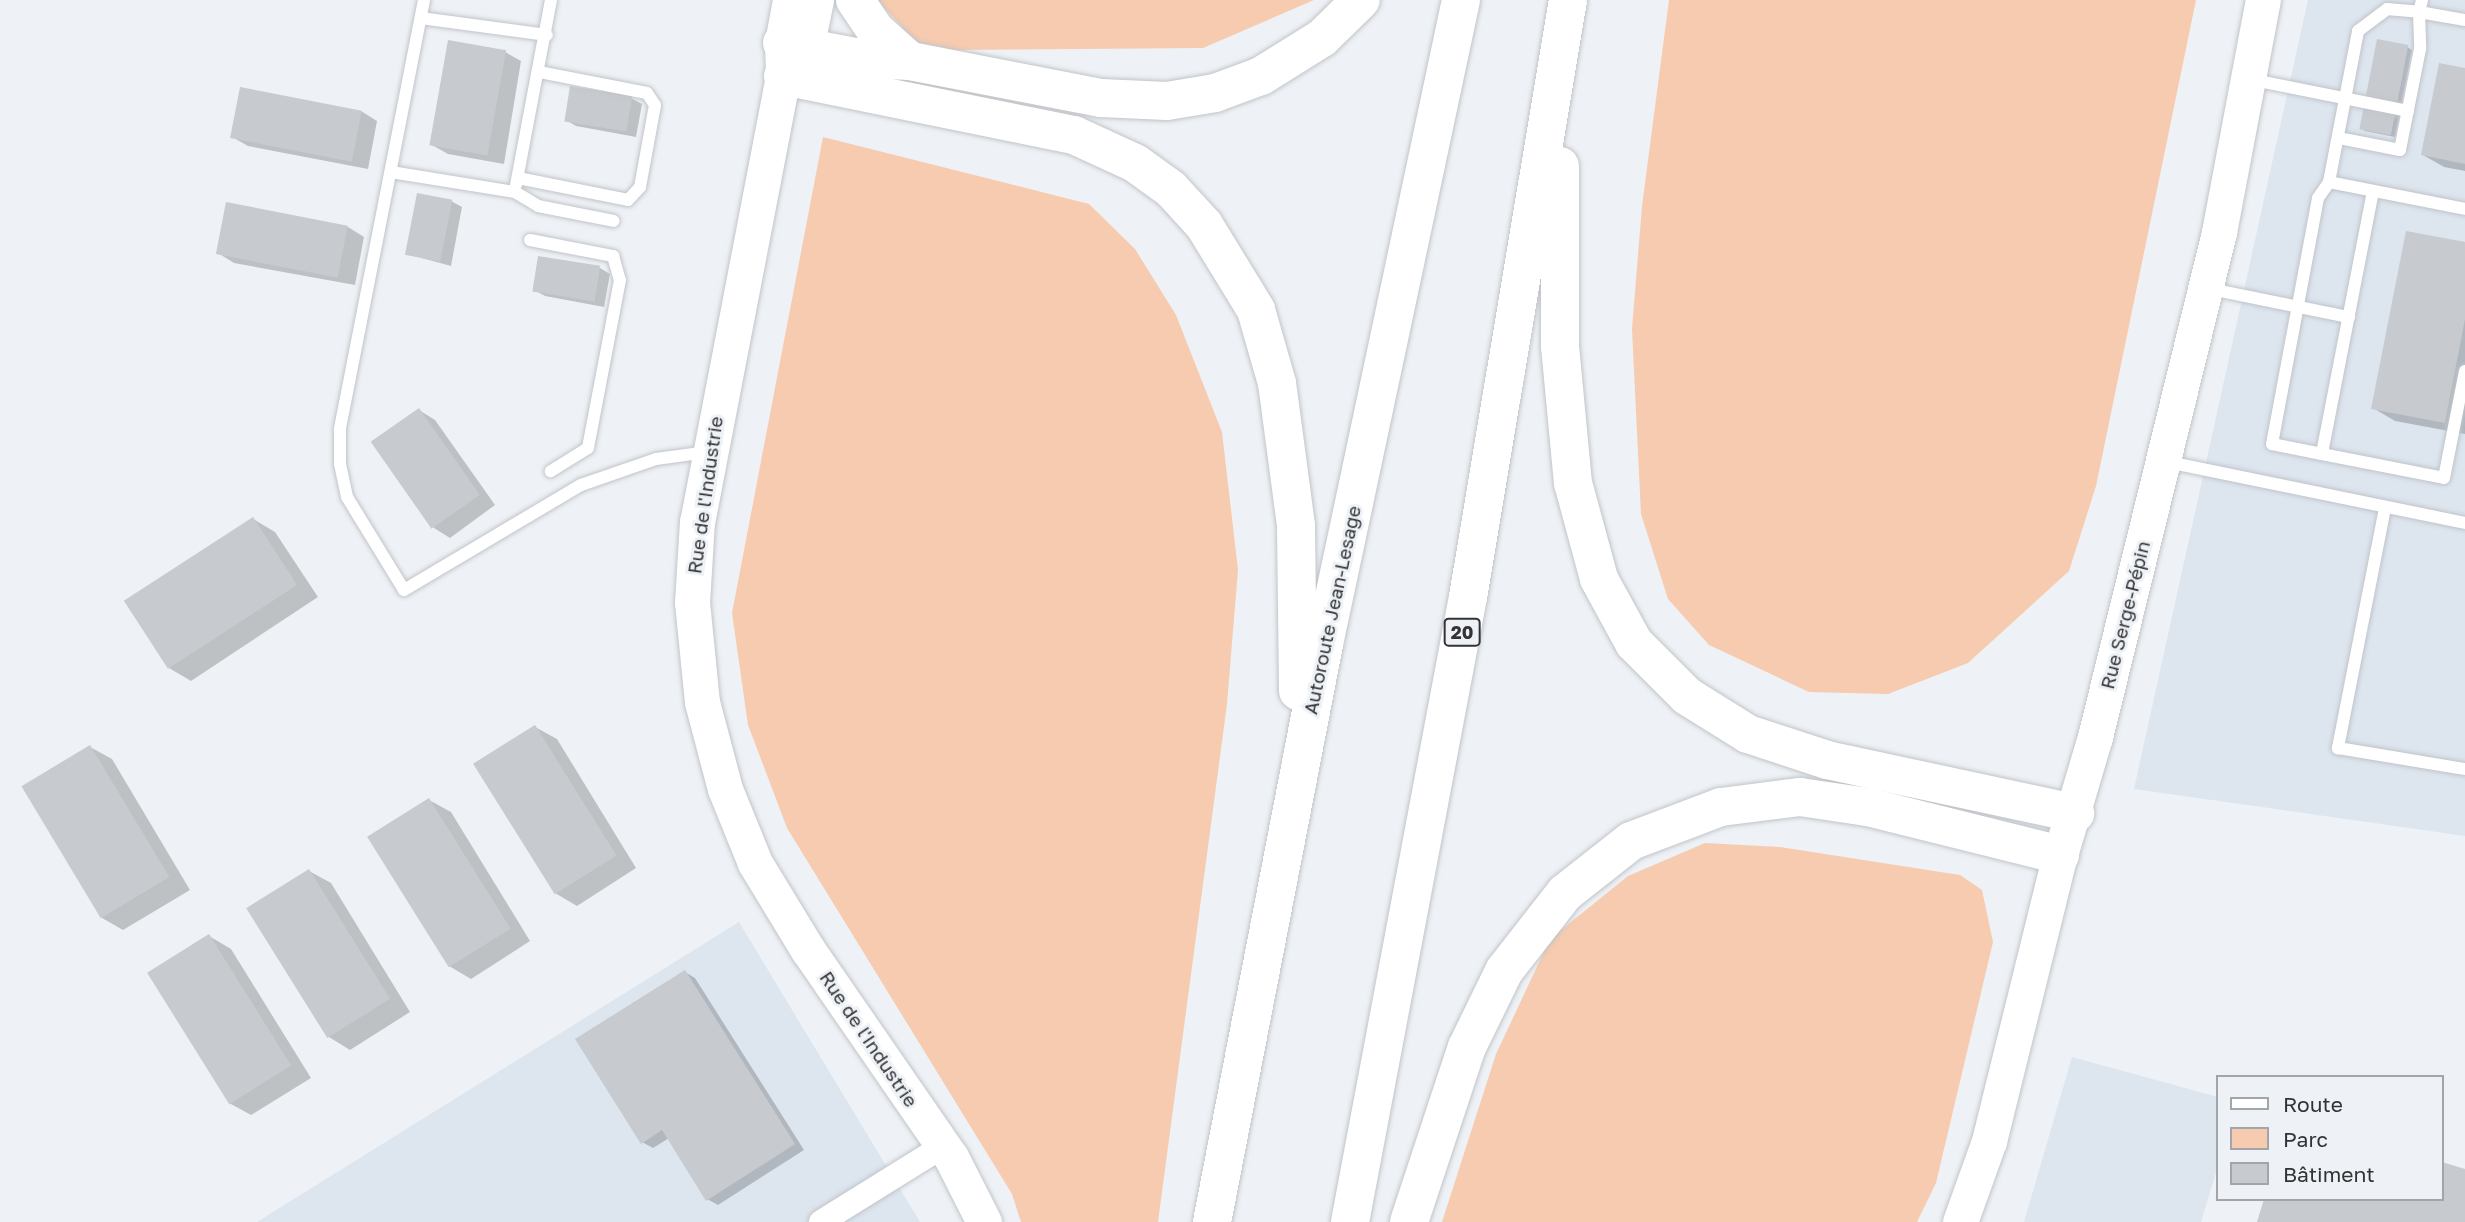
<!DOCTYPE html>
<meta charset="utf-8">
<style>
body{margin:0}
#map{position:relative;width:2465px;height:1222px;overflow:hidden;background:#eef2f6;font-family:"Golos Text",sans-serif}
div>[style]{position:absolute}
.built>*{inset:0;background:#dde5ef}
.green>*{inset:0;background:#f6cbaf}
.shadow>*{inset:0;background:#0003}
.building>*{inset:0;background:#c7cace;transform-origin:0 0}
.roads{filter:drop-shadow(0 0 2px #c1c4c8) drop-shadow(0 0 2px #c1c4c8)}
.lane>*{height:12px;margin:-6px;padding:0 6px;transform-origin:6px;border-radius:6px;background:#fff}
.street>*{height:24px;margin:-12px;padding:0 12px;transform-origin:12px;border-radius:12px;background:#fff}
.secondary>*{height:35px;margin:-17.5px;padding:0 17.5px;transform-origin:17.5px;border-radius:17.5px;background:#fff}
.highway>*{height:38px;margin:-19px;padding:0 19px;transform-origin:19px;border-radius:19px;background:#fff}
span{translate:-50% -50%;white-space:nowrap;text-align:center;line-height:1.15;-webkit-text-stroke:6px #eef2f6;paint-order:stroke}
.shield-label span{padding:2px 5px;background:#eef2f6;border:2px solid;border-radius:5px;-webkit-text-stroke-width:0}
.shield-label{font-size:18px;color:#323335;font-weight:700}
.street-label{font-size:19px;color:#323335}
.legend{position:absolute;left:2216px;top:1075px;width:228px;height:126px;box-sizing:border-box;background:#eef2f6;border:2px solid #a3a6a9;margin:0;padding:9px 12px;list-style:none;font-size:21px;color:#323335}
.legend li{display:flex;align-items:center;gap:14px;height:35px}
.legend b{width:35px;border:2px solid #a3a6a9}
</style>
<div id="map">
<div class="built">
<div style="clip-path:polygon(2308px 0,2465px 0,2465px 836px,2134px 789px)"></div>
<div style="clip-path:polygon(739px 922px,920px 1222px,257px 1222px)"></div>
<div style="clip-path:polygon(2072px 1057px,2218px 1097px,2218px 1166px,2201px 1222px,2024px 1222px)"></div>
</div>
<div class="green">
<div style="clip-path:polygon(877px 0,1314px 0,1203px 48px,954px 50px,916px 42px)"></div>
<div style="clip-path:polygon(1669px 0,2196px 0,2096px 486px,2069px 571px,1968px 663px,1888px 694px,1809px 692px,1709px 645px,1668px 599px,1641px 514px,1632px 329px,1642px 206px)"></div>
<div style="clip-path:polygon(823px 137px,1089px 204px,1135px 249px,1176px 315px,1222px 432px,1238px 570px,1227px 704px,1158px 1222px,1021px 1222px,1012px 1194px,787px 828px,748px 725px,732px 613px)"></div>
<div style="clip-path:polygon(1705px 843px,1780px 847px,1960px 875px,1982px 890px,1993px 942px,1936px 1183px,1917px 1222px,1442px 1222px,1496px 1054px,1550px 939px,1628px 876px)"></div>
</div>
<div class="shadow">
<div style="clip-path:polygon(2407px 47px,2412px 50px,2395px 137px,2365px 131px,2361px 128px)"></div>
<div style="clip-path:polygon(505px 52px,521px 61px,504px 164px,448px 154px,432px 145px)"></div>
<div style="clip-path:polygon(2465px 70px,2465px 171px,2444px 167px,2423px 155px)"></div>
<div style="clip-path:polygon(631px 98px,642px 104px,636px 137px,576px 126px,566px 120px)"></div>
<div style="clip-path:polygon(361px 111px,377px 121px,368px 169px,248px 146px,232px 137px)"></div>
<div style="clip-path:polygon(451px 201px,462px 207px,451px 266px,407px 254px)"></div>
<div style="clip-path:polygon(348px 227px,364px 237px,355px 285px,234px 263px,218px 253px)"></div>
<div style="clip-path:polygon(2465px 244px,2465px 434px,2395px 421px,2373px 408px)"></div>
<div style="clip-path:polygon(600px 268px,610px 274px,604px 307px,545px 296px,534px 290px)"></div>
<div style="clip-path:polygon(419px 410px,435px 420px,495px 505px,450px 538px,434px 528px)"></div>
<div style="clip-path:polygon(253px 519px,275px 532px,318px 597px,191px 681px,169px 668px)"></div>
<div style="clip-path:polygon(535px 727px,557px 739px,636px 868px,577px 906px,555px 893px)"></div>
<div style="clip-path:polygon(90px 747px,112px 759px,190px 890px,123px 930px,102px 918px)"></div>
<div style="clip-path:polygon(429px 800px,451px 812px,530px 941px,471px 979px,449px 966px)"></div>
<div style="clip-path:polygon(309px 871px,331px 883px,410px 1012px,350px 1050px,329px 1037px)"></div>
<div style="clip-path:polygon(209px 936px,231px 949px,311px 1078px,251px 1115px,229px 1103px)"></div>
<div style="clip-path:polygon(685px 972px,695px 978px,804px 1150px,718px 1205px,707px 1199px,669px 1138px,653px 1148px,642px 1142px)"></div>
</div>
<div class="building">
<div style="left:2377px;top:39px;width:32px;height:92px;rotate:11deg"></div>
<div style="left:448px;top:40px;width:59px;height:107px;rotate:10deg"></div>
<div style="clip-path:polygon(2439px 63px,2465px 68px,2465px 164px,2421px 155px)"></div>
<div style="left:570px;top:86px;width:63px;height:36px;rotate:9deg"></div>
<div style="left:240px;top:87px;width:124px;height:52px;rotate:11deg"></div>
<div style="left:417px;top:193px;width:36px;height:63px;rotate:11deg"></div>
<div style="left:226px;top:202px;width:124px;height:53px;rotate:11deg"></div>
<div style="clip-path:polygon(2406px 231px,2465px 242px,2465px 319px,2445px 423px,2371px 409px)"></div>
<div style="left:538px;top:256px;width:63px;height:36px;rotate:9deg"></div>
<div style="left:419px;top:408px;width:106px;height:59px;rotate:55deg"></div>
<div style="left:253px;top:517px;width:81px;height:154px;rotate:57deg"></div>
<div style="left:535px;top:725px;width:154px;height:73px;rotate:58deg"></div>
<div style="left:90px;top:745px;width:154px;height:80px;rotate:59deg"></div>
<div style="left:429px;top:798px;width:154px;height:73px;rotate:58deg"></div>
<div style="left:309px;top:869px;width:153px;height:74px;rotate:58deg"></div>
<div style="left:209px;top:934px;width:155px;height:73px;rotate:58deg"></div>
<div style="clip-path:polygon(685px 970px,795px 1144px,706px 1201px,662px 1130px,641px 1144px,575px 1039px)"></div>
<div style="clip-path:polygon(2442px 1162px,2465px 1169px,2465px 1222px,2257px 1222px,2264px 1199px,2442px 1199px)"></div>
</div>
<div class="roads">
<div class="lane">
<div style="left:424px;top:0;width:438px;rotate:101.1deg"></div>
<div style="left:340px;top:430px;width:34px;rotate:90deg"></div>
<div style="left:340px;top:464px;width:34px;rotate:78deg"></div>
<div style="left:347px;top:497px;width:109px;rotate:58.5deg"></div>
<div style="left:404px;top:590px;width:206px;rotate:-30.7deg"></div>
<div style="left:581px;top:485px;width:79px;rotate:-19.1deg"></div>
<div style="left:656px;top:459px;width:51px;rotate:-7.8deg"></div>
<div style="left:2422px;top:0;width:12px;rotate:104deg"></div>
<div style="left:2419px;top:12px;width:47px;rotate:9.9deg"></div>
<div style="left:421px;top:18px;width:127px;rotate:7.7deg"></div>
<div style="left:2249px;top:79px;width:162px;rotate:11.4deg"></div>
<div style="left:391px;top:172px;width:126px;rotate:9.2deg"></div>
<div style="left:515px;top:192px;width:27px;rotate:31deg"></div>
<div style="left:538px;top:206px;width:77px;rotate:11.2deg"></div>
<div style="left:518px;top:178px;width:112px;rotate:11.3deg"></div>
<div style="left:628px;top:200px;width:18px;rotate:-47deg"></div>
<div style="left:640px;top:187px;width:83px;rotate:-79.6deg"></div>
<div style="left:655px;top:105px;width:14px;rotate:-124deg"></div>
<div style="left:647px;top:93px;width:109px;rotate:-168.9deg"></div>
<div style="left:2329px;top:182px;width:139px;rotate:11.2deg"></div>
<div style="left:516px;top:185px;width:188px;rotate:-79.3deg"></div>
<div style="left:2373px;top:191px;width:268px;rotate:101deg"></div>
<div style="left:2322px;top:454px;width:124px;rotate:11.1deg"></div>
<div style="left:2444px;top:478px;width:109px;rotate:-78.9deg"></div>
<div style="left:530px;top:240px;width:85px;rotate:10.9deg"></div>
<div style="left:613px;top:256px;width:25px;rotate:74deg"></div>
<div style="left:620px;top:280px;width:171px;rotate:100.8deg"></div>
<div style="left:588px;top:448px;width:44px;rotate:148.1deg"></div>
<div style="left:2206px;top:288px;width:146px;rotate:11.5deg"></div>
<div style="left:2322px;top:454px;width:51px;rotate:-168.7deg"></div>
<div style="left:2272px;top:444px;width:250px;rotate:-79.4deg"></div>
<div style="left:2318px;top:198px;width:19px;rotate:-55deg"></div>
<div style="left:2329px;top:182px;width:154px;rotate:-79.1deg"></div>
<div style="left:2358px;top:31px;width:36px;rotate:-37deg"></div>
<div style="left:2387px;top:9px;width:32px;rotate:5deg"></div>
<div style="left:2419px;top:12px;width:37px;rotate:88deg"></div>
<div style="left:2420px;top:49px;width:103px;rotate:101.2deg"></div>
<div style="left:2400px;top:150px;width:63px;rotate:-169deg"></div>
<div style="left:2163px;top:461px;width:308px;rotate:11.6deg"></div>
<div style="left:2385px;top:508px;width:245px;rotate:101.1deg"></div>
<div style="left:2338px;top:748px;width:129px;rotate:9.4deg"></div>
</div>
<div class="street">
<div style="left:821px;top:1222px;width:144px;rotate:-31.9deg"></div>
</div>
<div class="secondary">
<div style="left:790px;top:0;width:44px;rotate:100.5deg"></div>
<div style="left:782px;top:43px;width:33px;rotate:88deg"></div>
<div style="left:783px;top:76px;width:453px;rotate:100.9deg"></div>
<div style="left:697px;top:521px;width:81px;rotate:93.5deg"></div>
<div style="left:692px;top:602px;width:100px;rotate:84.3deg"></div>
<div style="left:702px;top:702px;width:90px;rotate:75.2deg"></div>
<div style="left:725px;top:789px;width:80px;rotate:67.9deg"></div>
<div style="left:755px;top:863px;width:102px;rotate:58.7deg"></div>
<div style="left:808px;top:950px;width:252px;rotate:55.4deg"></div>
<div style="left:951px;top:1157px;width:73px;rotate:63.1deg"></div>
<div style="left:790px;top:68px;width:26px;rotate:-51deg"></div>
<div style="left:806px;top:48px;width:49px;rotate:-78.2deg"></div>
<div style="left:1960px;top:1222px;width:86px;rotate:-70.3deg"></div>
<div style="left:1989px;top:1141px;width:295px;rotate:-76.1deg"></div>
<div style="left:2060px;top:855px;width:123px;rotate:-73.5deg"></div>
<div style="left:2095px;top:737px;width:520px;rotate:-76.2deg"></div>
<div style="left:2219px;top:232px;width:236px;rotate:-79.3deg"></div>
</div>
<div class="highway">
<div style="left:855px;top:0;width:36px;rotate:56deg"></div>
<div style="left:875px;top:30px;width:47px;rotate:41.5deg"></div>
<div style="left:782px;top:43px;width:86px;rotate:10.8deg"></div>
<div style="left:866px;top:59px;width:44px;rotate:2.6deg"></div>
<div style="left:910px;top:61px;width:195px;rotate:11deg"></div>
<div style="left:1101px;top:98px;width:66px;rotate:2.6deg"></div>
<div style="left:1167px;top:101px;width:49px;rotate:-9.5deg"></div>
<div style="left:1215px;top:93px;width:49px;rotate:-20.3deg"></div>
<div style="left:1261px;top:76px;width:72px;rotate:-31.9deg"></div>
<div style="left:1322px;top:38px;width:54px;rotate:-44.3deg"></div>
<div style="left:783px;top:76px;width:297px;rotate:11.5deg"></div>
<div style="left:1074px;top:135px;width:67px;rotate:24.7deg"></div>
<div style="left:1135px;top:163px;width:44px;rotate:35.8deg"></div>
<div style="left:1171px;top:189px;width:49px;rotate:47.5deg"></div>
<div style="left:1204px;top:225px;width:100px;rotate:58.5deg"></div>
<div style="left:1256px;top:310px;width:76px;rotate:74deg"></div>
<div style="left:1277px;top:383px;width:144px;rotate:82.4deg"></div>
<div style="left:1296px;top:526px;width:165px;rotate:89.3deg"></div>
<div style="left:1560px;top:166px;width:180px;rotate:90deg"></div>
<div style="left:1560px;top:346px;width:138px;rotate:84.6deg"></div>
<div style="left:1573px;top:483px;width:99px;rotate:74.8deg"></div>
<div style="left:1599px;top:579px;width:73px;rotate:61.3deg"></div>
<div style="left:1634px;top:643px;width:75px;rotate:45deg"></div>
<div style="left:1687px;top:696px;width:72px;rotate:31.9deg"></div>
<div style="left:1748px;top:734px;width:83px;rotate:18.2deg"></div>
<div style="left:1827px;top:760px;width:254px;rotate:12.1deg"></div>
<div style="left:1212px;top:1222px;width:589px;rotate:-79.03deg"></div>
<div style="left:1324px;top:644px;width:658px;rotate:-77.99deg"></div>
<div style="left:1350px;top:1222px;width:636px;rotate:-79.31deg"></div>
<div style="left:1468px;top:597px;width:605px;rotate:-80.49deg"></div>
<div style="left:1409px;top:1222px;width:184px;rotate:-71.7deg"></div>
<div style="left:1467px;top:1047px;width:85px;rotate:-64deg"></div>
<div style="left:1504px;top:971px;width:99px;rotate:-52deg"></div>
<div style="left:1565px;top:893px;width:84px;rotate:-38.2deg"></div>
<div style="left:1631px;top:841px;width:96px;rotate:-20.7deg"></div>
<div style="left:1721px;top:807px;width:80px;rotate:-7.2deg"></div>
<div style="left:1800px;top:797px;width:69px;rotate:8.4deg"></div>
<div style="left:1868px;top:807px;width:198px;rotate:14deg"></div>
</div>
</div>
<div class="shield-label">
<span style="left:1462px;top:632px">20</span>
</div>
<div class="street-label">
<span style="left:705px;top:495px;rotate:-82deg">Rue de l'Industrie</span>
<span style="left:1332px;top:610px;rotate:-78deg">Autoroute Jean-Lesage</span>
<span style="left:2125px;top:615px;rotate:-76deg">Rue Serge-Pépin</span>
<span style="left:869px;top:1039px;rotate:56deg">Rue de l'Industrie</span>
</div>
<ul class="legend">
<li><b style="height:9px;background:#fff"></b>Route</li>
<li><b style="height:19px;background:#f6cbaf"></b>Parc</li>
<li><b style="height:19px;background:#c7cace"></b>Bâtiment</li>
</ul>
</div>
